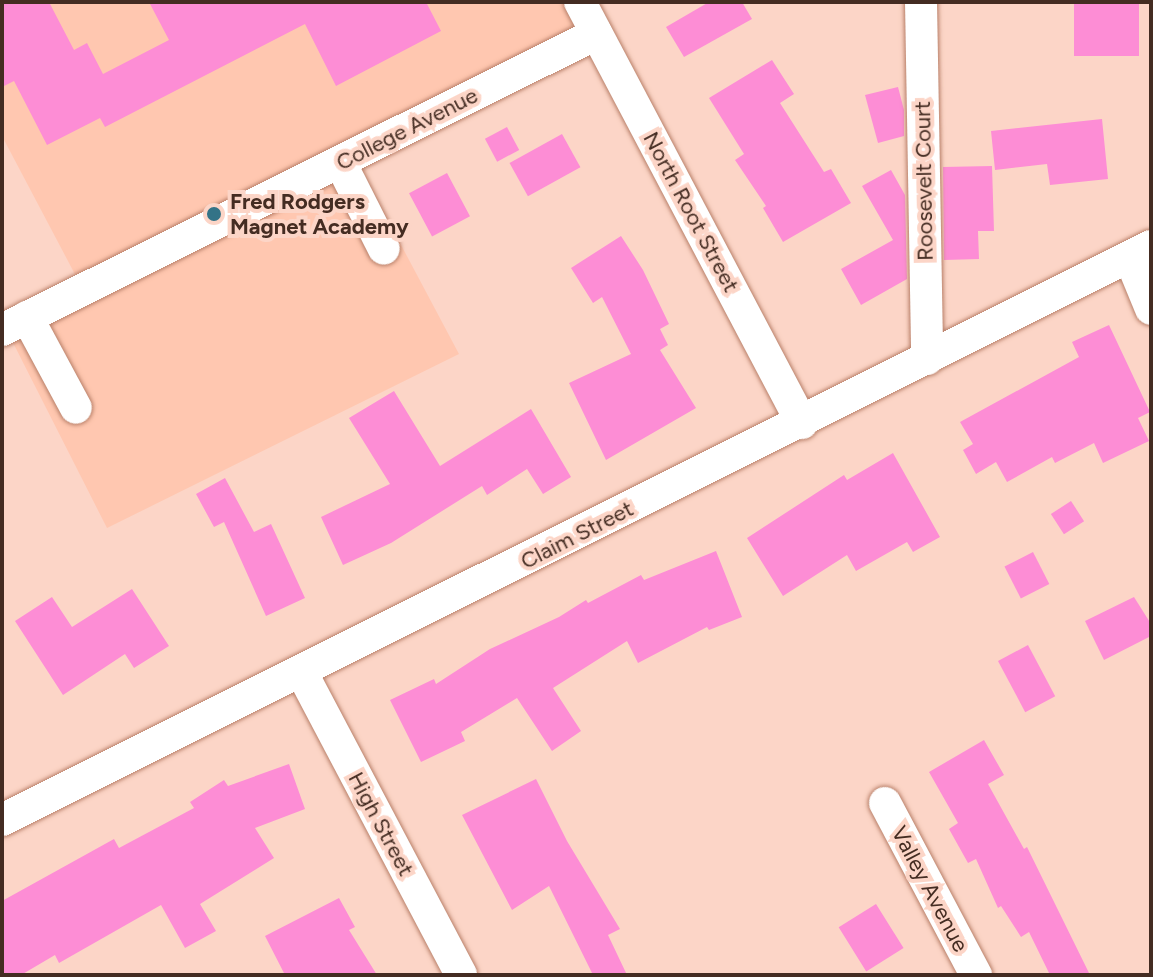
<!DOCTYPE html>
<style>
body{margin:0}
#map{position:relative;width:1153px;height:977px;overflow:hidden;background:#fcd5c7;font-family:Figtree,sans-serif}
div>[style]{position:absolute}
.built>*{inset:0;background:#ffc7b0}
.building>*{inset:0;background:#fd8dd5;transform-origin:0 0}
.roads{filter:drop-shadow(0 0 2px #b98069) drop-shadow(0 0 2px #b98069)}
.minor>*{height:32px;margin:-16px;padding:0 16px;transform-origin:16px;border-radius:16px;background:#fff}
.dots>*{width:22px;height:22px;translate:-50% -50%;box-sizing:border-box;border:4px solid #fcd5c7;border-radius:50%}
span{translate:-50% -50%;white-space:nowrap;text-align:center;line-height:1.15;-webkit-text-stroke:8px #fcd5c7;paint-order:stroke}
.street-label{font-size:22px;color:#442c22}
.poi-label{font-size:22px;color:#442c22;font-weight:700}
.left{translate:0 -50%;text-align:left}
.frame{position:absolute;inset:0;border:4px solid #442c22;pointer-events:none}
</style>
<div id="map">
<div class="built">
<div style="clip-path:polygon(2px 2px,563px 2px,577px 29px,349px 147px,459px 354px,107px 528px,2px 321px,78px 280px,2px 136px)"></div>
</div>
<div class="building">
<div style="clip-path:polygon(2px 2px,49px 2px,74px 50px,87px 43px,103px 74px,169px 40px,149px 2px,426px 2px,441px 31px,336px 86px,305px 24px,105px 127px,100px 118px,47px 145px,14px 81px,2px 87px)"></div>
<div style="clip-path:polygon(709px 2px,742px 2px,752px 19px,684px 57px,666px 27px)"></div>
<div style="left:1074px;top:2px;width:65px;height:54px"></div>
<div style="clip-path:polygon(772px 60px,794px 94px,780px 103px,824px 172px,831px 169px,851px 203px,783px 242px,763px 208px,766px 206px,735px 160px,744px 154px,709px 98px)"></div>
<div style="clip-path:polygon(898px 87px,904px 110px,904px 136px,878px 143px,865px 95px)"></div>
<div style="clip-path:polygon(1102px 119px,1108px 179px,1050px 185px,1047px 164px,995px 170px,991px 131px)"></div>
<div style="left:507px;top:127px;width:26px;height:25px;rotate:62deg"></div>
<div style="left:562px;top:134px;width:38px;height:60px;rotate:61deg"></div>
<div style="clip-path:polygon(992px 166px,994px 231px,978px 231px,979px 259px,944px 260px,943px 167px)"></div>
<div style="clip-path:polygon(891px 170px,905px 195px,907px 279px,861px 305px,841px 269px,893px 240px,862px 186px)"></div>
<div style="left:447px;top:173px;width:49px;height:43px;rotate:62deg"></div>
<div style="clip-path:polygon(621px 236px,643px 270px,669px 324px,660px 329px,668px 345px,660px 350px,696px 408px,606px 460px,569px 383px,631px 354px,602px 297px,593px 303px,571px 268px)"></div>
<div style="clip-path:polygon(1109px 325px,1150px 412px,1138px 418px,1149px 441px,1103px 463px,1094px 443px,1055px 463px,1052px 457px,1007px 482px,996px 462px,976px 474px,963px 450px,973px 444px,960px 422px,1079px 357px,1072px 342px)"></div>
<div style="clip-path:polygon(394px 391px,440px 466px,531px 409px,571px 477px,543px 494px,527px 469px,487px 495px,482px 486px,391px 543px,343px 565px,321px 517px,390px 484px,349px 418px)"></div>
<div style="clip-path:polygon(893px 453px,940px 537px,913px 552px,907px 542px,856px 571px,847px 555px,783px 596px,747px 538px,844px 475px,847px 480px)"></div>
<div style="clip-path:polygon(225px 478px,254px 532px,271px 524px,305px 598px,266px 616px,224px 522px,214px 527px,196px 494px)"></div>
<div style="left:1071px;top:501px;width:24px;height:24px;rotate:57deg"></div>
<div style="clip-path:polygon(716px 551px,742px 617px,709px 630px,707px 627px,638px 663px,627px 641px,553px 688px,581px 731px,552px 751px,517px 698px,461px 732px,465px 741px,421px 762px,390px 700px,434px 679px,436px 684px,490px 649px,559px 617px,586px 600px,588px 603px,641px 575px,644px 580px)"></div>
<div style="left:1033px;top:552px;width:36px;height:32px;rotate:63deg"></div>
<div style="clip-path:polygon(132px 589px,169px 646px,134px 668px,125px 654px,63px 695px,15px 621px,52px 597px,72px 627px)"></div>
<div style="clip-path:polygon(1134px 597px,1151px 624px,1151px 636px,1104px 660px,1085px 621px)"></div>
<div style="left:1028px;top:645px;width:58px;height:34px;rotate:62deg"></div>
<div style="clip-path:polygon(984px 740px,1004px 775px,988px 784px,1024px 849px,1027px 847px,1090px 975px,1050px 975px,1029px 932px,1021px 937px,1001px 906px,998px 908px,976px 859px,968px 863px,949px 829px,958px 823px,929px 772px)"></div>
<div style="clip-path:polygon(289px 764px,305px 809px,255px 828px,274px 858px,200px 904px,216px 931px,185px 948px,161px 905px,59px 963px,55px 955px,21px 975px,2px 975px,2px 901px,114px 839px,119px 848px,194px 808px,190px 802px,224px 780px,228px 786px)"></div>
<div style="clip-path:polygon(536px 779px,567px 841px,620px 929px,608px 935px,627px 975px,593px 975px,549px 886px,512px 910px,462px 815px)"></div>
<div style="clip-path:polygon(339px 898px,355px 927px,349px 930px,377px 975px,285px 975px,265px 936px)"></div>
<div style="left:876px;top:904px;width:52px;height:44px;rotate:58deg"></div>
</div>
<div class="roads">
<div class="minor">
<div style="left:580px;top:2px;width:476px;rotate:62.2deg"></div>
<div style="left:921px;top:2px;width:357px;rotate:89deg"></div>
<div style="left:340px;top:162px;width:97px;rotate:63.2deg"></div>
<div style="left:1130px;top:258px;width:55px;rotate:67.6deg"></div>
<div style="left:27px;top:317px;width:103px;rotate:61.7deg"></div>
<div style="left:2px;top:330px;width:664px;rotate:-26.49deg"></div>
<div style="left:302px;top:673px;width:341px;rotate:62.2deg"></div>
<div style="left:885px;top:803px;width:195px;rotate:62.1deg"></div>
<div style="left:2px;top:820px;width:1284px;rotate:-26.55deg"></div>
</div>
</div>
<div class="dots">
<div style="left:214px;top:214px;background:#337387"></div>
</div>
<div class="street-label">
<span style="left:407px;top:129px;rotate:-27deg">College Avenue</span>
<span style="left:924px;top:181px;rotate:-91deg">Roosevelt Court</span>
<span style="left:691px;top:212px;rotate:62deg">North Root Street</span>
<span style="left:577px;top:535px;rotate:-27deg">Claim Street</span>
<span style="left:381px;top:824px;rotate:62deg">High Street</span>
<span style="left:930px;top:889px;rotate:62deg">Valley Avenue</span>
</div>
<div class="poi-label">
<span class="left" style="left:230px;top:214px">Fred Rodgers<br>Magnet Academy</span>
</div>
<div class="frame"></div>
</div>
